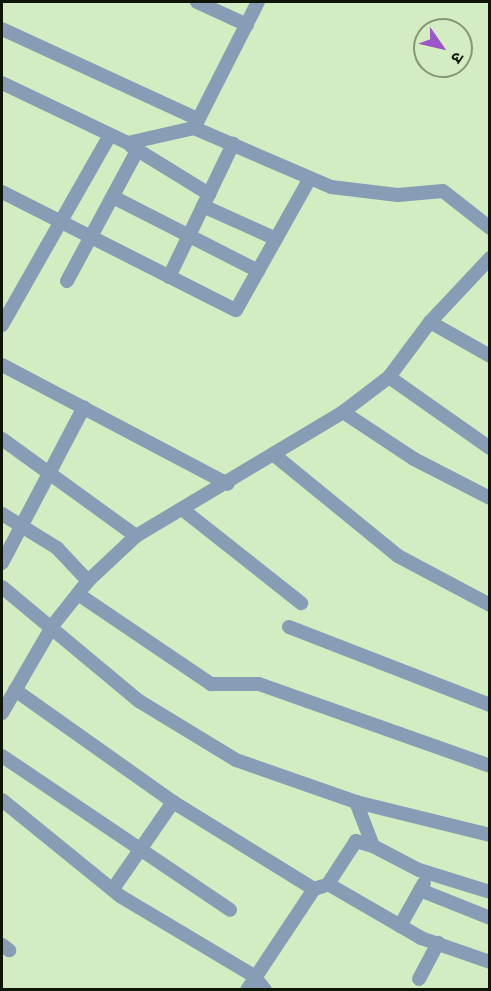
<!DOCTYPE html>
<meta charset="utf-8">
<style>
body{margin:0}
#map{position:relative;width:491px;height:991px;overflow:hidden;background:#d4ecc1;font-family:"Sofia Sans Condensed","Noto Sans Devanagari",sans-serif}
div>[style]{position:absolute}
.street>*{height:14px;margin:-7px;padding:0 7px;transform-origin:7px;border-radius:7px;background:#879db5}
span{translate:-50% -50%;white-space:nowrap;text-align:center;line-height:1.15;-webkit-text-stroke:4.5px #d4ecc1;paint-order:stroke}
.frame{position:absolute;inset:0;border:3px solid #0e1607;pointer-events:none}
.north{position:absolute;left:413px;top:18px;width:60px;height:60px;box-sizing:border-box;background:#d4ecc1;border:2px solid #859677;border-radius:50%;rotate:124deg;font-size:16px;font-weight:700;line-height:24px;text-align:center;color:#0e1607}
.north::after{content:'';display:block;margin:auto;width:21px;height:27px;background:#9d54c8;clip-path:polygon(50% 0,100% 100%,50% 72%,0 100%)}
</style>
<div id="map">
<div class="street">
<div style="left:197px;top:2px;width:55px;rotate:24.7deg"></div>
<div style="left:2px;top:29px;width:216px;rotate:24.7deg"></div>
<div style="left:2px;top:83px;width:140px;rotate:25.5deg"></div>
<div style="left:128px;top:143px;width:68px;rotate:-12.8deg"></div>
<div style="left:194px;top:128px;width:149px;rotate:23.3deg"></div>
<div style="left:331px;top:187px;width:67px;rotate:6.8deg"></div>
<div style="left:398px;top:195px;width:45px;rotate:-5.1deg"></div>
<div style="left:443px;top:191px;width:60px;rotate:38.2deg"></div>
<div style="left:195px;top:126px;width:139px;rotate:-63.1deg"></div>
<div style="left:131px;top:146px;width:92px;rotate:31.6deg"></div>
<div style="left:2px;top:192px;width:262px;rotate:26.8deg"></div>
<div style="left:236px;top:310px;width:151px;rotate:-60.7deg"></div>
<div style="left:113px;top:197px;width:163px;rotate:27deg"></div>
<div style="left:203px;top:206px;width:80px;rotate:24.3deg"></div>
<div style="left:169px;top:277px;width:148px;rotate:-64.3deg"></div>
<div style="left:67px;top:281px;width:148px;rotate:-61.7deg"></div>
<div style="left:430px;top:322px;width:69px;rotate:29.5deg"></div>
<div style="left:2px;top:325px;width:216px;rotate:-60.4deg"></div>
<div style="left:2px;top:365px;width:255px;rotate:27.8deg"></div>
<div style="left:389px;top:377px;width:123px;rotate:35.1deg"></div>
<div style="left:343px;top:412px;width:85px;rotate:33.5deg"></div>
<div style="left:414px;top:459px;width:85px;rotate:27.2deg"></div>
<div style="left:2px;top:439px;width:165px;rotate:35.9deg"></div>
<div style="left:273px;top:454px;width:161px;rotate:39.2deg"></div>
<div style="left:398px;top:556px;width:104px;rotate:28deg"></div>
<div style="left:182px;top:509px;width:152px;rotate:38.3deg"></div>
<div style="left:2px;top:514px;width:65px;rotate:31.7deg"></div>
<div style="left:57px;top:548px;width:45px;rotate:46.8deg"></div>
<div style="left:2px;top:563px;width:176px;rotate:-62.3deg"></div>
<div style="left:2px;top:587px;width:178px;rotate:39.8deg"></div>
<div style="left:139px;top:701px;width:114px;rotate:31.3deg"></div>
<div style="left:236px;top:760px;width:127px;rotate:19.3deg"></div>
<div style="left:356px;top:802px;width:138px;rotate:13.8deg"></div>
<div style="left:78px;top:594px;width:161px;rotate:34.1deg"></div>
<div style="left:211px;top:684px;width:48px"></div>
<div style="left:259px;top:684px;width:245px;rotate:19.5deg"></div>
<div style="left:289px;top:627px;width:216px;rotate:21.2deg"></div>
<div style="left:15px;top:690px;width:194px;rotate:35.3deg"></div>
<div style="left:173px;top:802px;width:166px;rotate:31.7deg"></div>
<div style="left:2px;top:713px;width:102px;rotate:-59.9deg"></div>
<div style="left:53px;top:625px;width:56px;rotate:-51.5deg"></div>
<div style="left:88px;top:581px;width:66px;rotate:-43.2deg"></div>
<div style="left:136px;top:536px;width:241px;rotate:-30.9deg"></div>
<div style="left:343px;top:412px;width:58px;rotate:-37.3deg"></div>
<div style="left:389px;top:377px;width:69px;rotate:-53.3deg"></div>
<div style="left:430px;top:322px;width:88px;rotate:-46.8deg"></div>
<div style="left:2px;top:756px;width:275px;rotate:34deg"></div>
<div style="left:2px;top:800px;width:152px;rotate:39.1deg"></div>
<div style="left:120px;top:896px;width:156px;rotate:30.8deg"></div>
<div style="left:254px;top:976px;width:18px;rotate:52deg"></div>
<div style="left:356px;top:802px;width:47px;rotate:68.9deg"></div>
<div style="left:373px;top:846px;width:52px;rotate:27.6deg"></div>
<div style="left:419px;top:870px;width:74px;rotate:17.2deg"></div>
<div style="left:373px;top:846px;width:18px;rotate:-164deg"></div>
<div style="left:356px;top:841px;width:51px;rotate:123.1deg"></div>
<div style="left:328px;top:884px;width:108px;rotate:30.1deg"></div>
<div style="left:421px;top:938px;width:73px;rotate:19.2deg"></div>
<div style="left:113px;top:889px;width:106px;rotate:-55.4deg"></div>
<div style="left:420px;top:890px;width:75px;rotate:21.8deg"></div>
<div style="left:400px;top:926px;width:49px;rotate:-60.8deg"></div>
<div style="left:2px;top:945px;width:9px;rotate:36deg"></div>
<div style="left:419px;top:979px;width:41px;rotate:-62.2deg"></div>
<div style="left:247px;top:990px;width:121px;rotate:-56.4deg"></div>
<div style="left:314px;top:889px;width:9px;rotate:-18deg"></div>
</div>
<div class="frame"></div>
<div class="north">उ</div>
</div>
